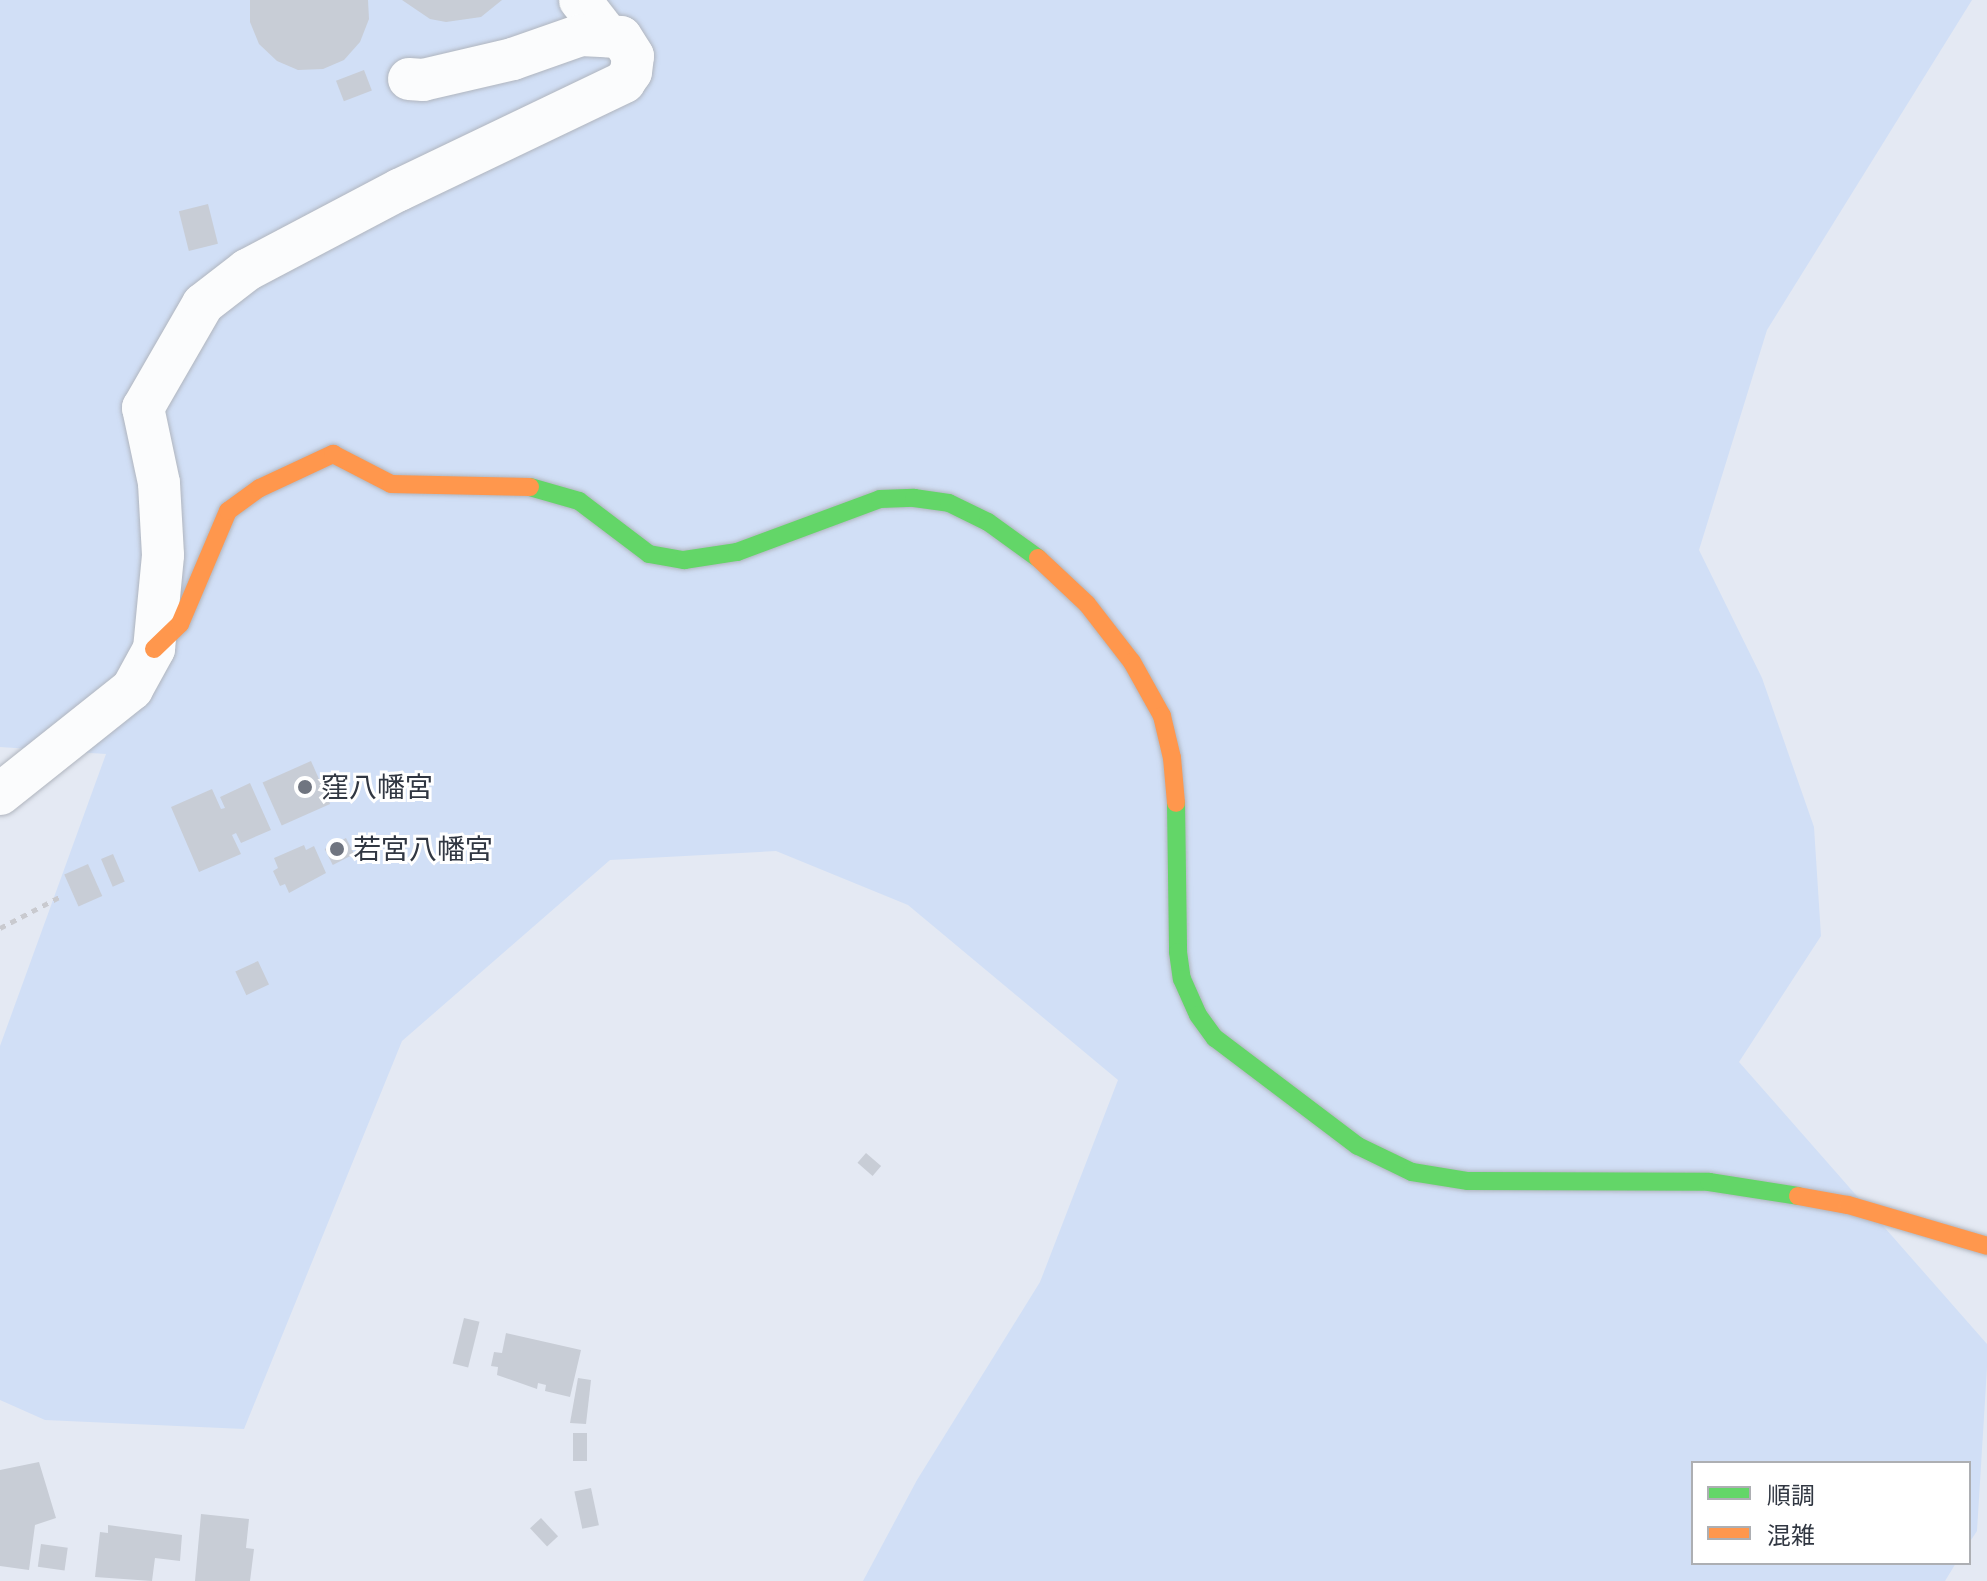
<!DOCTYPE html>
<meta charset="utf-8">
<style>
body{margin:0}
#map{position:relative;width:1987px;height:1581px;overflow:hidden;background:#e4e9f3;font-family:"IBM Plex Sans","Noto Sans JP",sans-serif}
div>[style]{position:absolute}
.green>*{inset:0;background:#d1dff6}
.building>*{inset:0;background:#c8cdd6;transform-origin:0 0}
.path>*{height:5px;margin-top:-2.5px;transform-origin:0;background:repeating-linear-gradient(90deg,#c9cacf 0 6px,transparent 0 12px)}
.roads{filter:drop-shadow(0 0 2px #b0b5be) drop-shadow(0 0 2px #b0b5be)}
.street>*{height:42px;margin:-21px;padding:0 21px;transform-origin:21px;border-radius:21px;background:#fbfcfd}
.fast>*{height:18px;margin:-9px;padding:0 9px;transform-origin:9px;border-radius:9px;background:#63d668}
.slow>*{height:18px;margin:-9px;padding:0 9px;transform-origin:9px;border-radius:9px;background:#ff974d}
.dots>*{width:22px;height:22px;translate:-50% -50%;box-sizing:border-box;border:4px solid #fff;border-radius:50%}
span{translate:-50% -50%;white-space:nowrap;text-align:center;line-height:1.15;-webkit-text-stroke:6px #fff;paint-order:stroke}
.poi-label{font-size:28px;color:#313742}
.left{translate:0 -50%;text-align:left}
.legend{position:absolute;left:1691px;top:1461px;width:280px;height:104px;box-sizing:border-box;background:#fff;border:2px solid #adafb3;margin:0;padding:10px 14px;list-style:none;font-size:24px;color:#313742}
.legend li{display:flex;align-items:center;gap:16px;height:40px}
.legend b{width:40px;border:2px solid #adafb3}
</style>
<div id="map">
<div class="green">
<div style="clip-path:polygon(0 0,1972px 0,1767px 330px,1699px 550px,1762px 678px,1814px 827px,1821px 936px,1739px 1062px,1987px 1344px,1987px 1368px,1977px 1531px,1969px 1543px,1969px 1463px,1693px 1463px,1693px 1563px,1956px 1563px,1945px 1581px,863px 1581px,917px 1480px,1040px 1282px,1118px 1080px,908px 905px,776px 851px,610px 860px,402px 1041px,244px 1429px,45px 1420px,0 1400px,0 1046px,106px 754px,0 747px)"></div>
</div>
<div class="building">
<div style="clip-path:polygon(250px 0,368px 0,369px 19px,360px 42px,344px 60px,323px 69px,298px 70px,277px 61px,259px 44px,250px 22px)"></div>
<div style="clip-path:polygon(402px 0,502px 0,481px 17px,446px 22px,430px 19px)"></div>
<div style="left:364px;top:70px;width:22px;height:30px;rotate:69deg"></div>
<div style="left:208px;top:204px;width:41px;height:30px;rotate:76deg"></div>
<div style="left:311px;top:761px;width:47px;height:53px;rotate:66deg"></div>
<div style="clip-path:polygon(250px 783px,271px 830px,241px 843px,236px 833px,232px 835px,241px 854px,199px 872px,171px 807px,212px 789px,221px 809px,225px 808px,220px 797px)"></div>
<div style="left:346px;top:838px;width:18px;height:24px;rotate:63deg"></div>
<div style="clip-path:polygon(304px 845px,306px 850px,314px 846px,326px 873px,289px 893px,285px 884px,280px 886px,273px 871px,278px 868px,274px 858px)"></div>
<div style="left:113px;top:854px;width:30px;height:13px;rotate:67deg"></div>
<div style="left:88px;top:864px;width:35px;height:26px;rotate:66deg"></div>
<div style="left:258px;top:961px;width:26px;height:25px;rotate:65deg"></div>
<div style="left:866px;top:1153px;width:20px;height:13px;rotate:41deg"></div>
<div style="left:464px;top:1318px;width:16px;height:47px;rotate:14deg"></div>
<div style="clip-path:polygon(506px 1333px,581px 1350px,570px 1397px,545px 1391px,546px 1385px,538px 1383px,537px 1389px,497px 1375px,498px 1367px,491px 1366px,494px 1352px,502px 1353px)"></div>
<div style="clip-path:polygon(578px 1378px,591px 1380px,586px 1424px,570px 1423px)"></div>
<div style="left:573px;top:1433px;width:14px;height:28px"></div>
<div style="clip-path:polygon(39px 1462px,56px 1518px,35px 1525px,29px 1570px,0 1566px,0 1470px)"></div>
<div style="left:591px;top:1488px;width:38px;height:17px;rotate:78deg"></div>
<div style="clip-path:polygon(201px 1514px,249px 1519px,246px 1548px,254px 1549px,250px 1581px,195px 1581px)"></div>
<div style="left:541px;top:1518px;width:25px;height:15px;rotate:47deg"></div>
<div style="clip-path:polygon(108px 1525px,182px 1535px,180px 1561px,155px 1558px,152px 1581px,95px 1577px,100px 1532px,108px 1533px)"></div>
<div style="left:41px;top:1544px;width:27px;height:23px;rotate:8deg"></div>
</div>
<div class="path">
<div style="left:0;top:928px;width:71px;rotate:-27.6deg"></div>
</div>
<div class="roads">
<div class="street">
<div style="left:580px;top:0;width:46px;rotate:52.1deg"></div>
<div style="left:0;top:794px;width:169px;rotate:-38.5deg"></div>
<div style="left:132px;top:689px;width:46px;rotate:-61.2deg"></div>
<div style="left:154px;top:649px;width:94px;rotate:-84.5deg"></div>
<div style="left:163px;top:555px;width:72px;rotate:-93.2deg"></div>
<div style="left:159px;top:483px;width:77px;rotate:-102deg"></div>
<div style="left:143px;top:408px;width:120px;rotate:-60deg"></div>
<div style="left:203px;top:304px;width:56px;rotate:-37.7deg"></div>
<div style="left:247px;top:270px;width:172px;rotate:-27.8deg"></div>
<div style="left:399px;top:190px;width:250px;rotate:-25.6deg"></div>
<div style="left:624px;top:82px;width:12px;rotate:-55deg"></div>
<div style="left:631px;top:72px;width:16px;rotate:-83deg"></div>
<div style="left:633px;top:56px;width:22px;rotate:-122deg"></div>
<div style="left:621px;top:37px;width:40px;rotate:-177.1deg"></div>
<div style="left:581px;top:35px;width:72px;rotate:160.6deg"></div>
<div style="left:513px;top:59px;width:92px;rotate:166.9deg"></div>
<div style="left:423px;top:80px;width:14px;rotate:-176deg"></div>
</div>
<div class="fast">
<div style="left:530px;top:487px;width:51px;rotate:15.9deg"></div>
<div style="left:579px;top:501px;width:88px;rotate:37.1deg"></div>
<div style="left:649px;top:554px;width:36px;rotate:10deg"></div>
<div style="left:684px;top:560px;width:54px;rotate:-8.6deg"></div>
<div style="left:737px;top:552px;width:153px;rotate:-20.3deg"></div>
<div style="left:880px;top:499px;width:34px;rotate:-2deg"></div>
<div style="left:914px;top:498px;width:35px;rotate:8deg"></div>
<div style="left:949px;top:503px;width:43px;rotate:26deg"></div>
<div style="left:988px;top:522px;width:62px;rotate:35.8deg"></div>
<div style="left:1176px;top:803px;width:149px;rotate:89.2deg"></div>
<div style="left:1178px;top:952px;width:27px;rotate:82deg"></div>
<div style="left:1182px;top:979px;width:39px;rotate:66deg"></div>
<div style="left:1198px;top:1015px;width:29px;rotate:54deg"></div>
<div style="left:1215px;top:1038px;width:179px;rotate:37.1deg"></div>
<div style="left:1358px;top:1146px;width:60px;rotate:25.7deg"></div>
<div style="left:1412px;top:1172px;width:57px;rotate:9.1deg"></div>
<div style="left:1468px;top:1181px;width:241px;rotate:0.2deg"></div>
<div style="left:1709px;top:1182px;width:90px;rotate:8.9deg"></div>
</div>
<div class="slow">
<div style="left:1038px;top:558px;width:67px;rotate:43.2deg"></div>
<div style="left:1087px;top:604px;width:73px;rotate:52.2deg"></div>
<div style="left:1132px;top:662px;width:62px;rotate:60.9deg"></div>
<div style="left:1162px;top:716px;width:43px;rotate:76.6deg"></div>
<div style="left:1172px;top:758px;width:45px;rotate:84.9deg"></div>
<div style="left:154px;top:649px;width:36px;rotate:-44deg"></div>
<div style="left:180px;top:624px;width:123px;rotate:-67deg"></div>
<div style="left:228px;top:511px;width:39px;rotate:-36deg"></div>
<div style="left:260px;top:488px;width:81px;rotate:-25deg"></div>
<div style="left:333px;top:454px;width:65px;rotate:27.3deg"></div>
<div style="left:391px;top:484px;width:139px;rotate:1.2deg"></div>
<div style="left:1798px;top:1196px;width:51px;rotate:10.2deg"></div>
<div style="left:1848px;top:1205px;width:145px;rotate:16.4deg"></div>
</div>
</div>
<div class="dots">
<div style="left:305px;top:787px;background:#707580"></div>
<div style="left:337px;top:849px;background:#707580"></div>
</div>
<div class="poi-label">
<span class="left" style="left:321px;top:787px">窪八幡宮</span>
<span class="left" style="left:353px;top:849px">若宮八幡宮</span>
</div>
<ul class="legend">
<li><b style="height:10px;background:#63d668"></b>順調</li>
<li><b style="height:10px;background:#ff974d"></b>混雑</li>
</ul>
</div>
